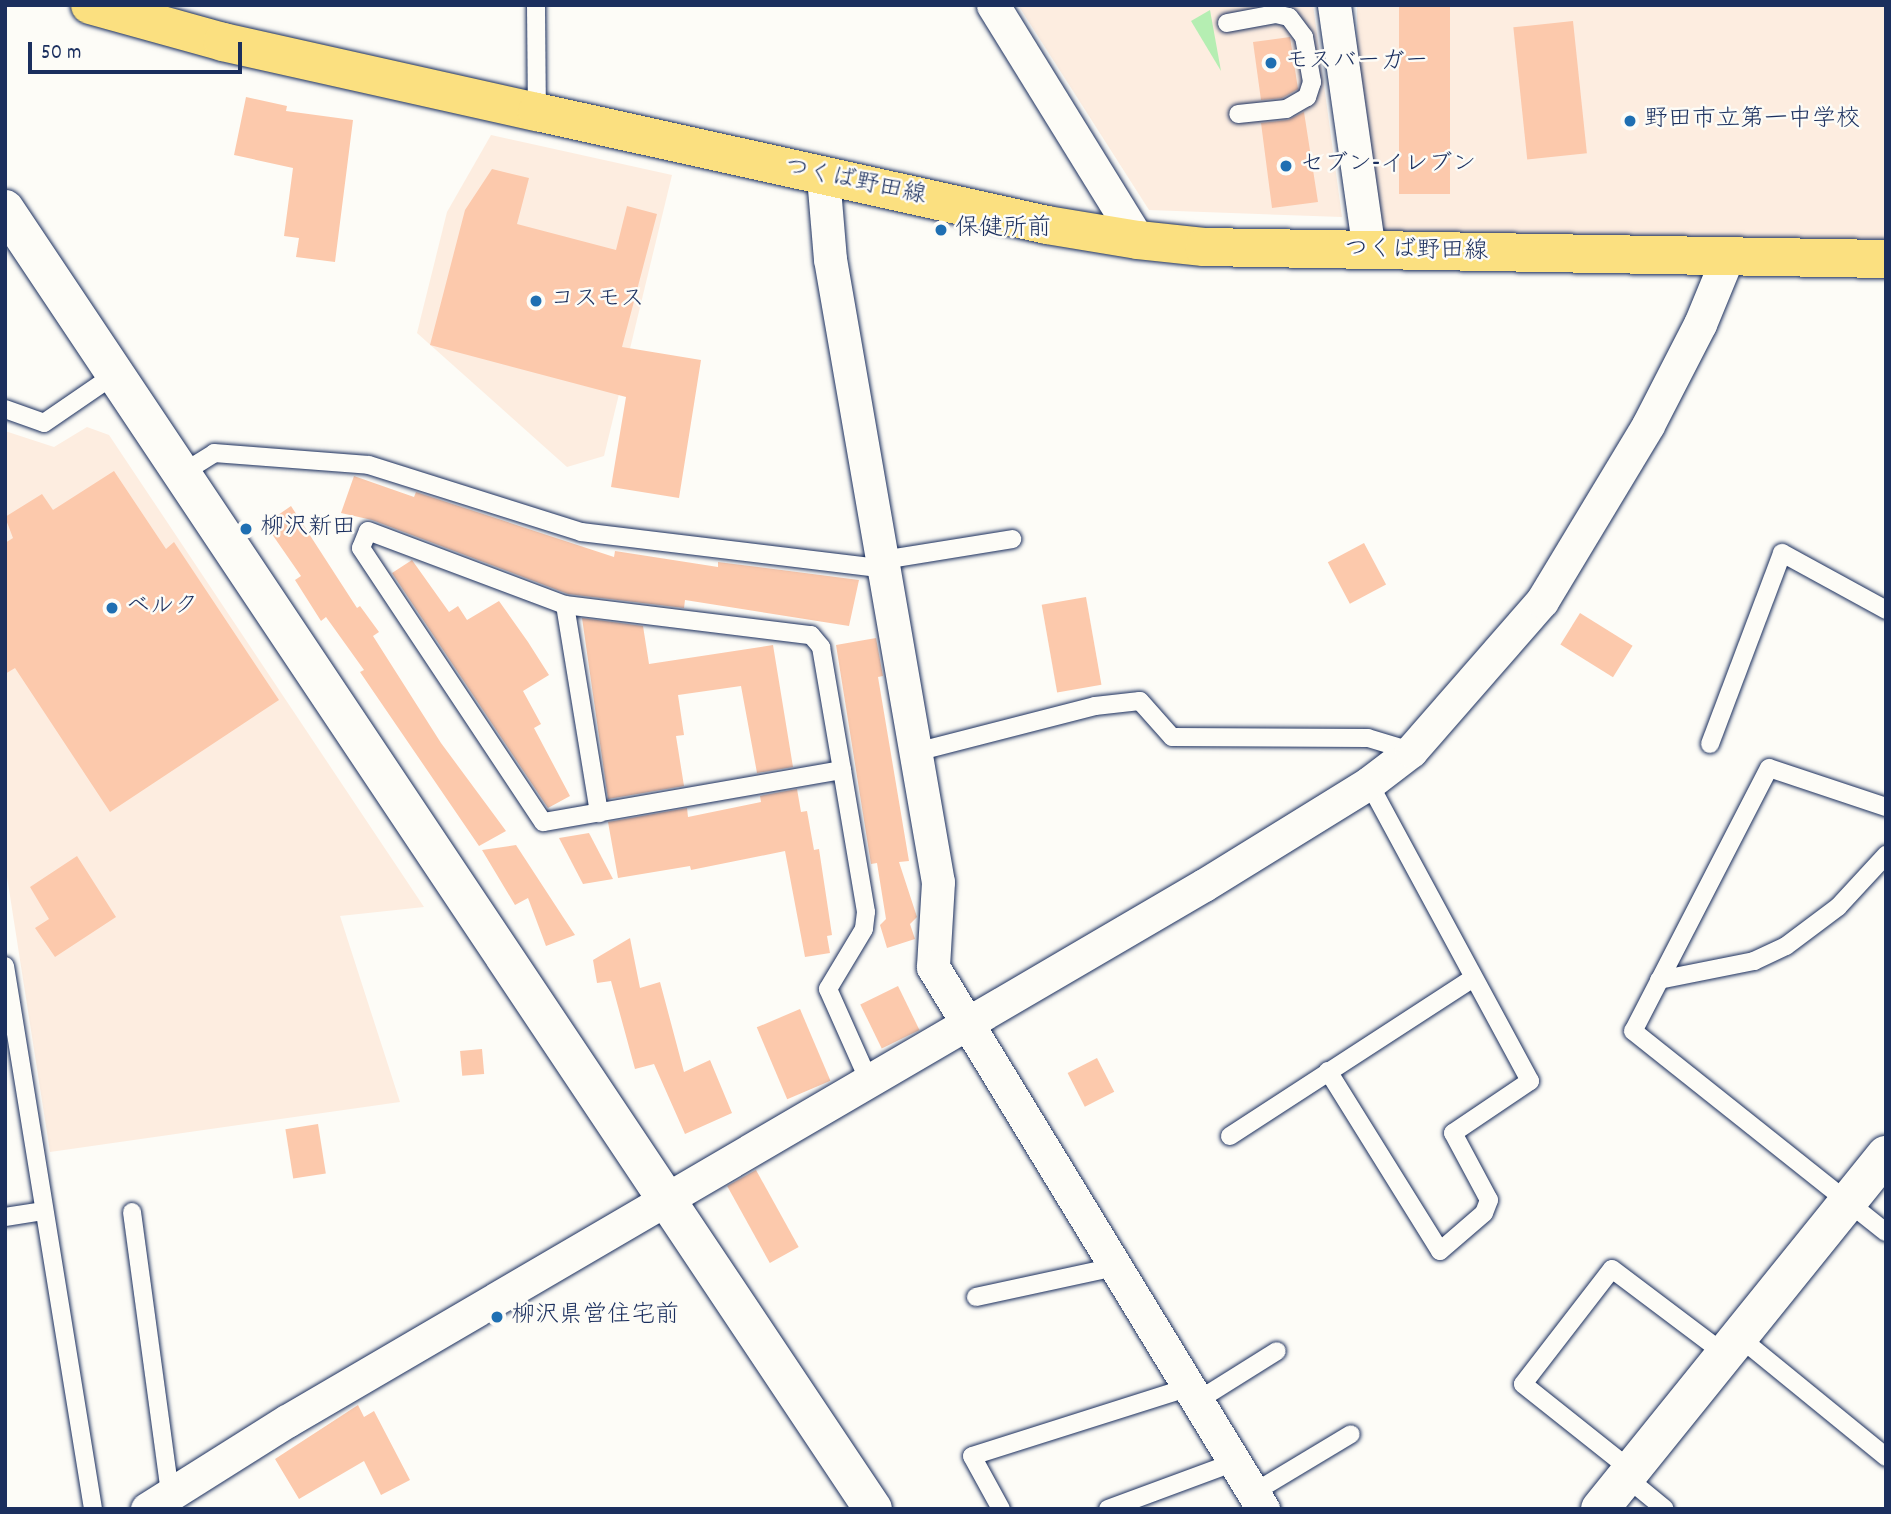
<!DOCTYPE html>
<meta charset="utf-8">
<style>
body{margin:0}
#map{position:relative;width:1891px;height:1514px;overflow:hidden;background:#fdfcf7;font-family:Dekko,"Klee One",sans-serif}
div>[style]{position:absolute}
.built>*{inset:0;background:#fdede0;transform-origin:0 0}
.green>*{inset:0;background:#b5eeb2}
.building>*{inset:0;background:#fcc9ac;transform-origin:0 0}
.roads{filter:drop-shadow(0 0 2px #1b2f5e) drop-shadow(0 0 2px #1b2f5e)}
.service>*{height:18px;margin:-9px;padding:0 9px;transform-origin:9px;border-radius:9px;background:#fdfcf7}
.minor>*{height:33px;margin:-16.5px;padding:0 16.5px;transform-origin:16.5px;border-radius:16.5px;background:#fdfcf7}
.tertiary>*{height:38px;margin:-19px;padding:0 19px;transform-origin:19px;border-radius:19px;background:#fdfcf7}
.primary>*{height:38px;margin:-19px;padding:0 19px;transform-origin:19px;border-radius:19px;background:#fbe080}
.dots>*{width:19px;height:19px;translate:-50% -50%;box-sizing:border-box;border:4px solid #fdfcf7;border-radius:50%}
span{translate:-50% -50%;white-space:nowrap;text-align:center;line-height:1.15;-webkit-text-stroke:5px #fdfcf7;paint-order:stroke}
.poi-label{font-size:24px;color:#1b2f5e}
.left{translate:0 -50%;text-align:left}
.street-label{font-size:24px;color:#1b2f5e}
.frame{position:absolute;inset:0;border:7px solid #1b2f5e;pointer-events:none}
.scale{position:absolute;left:28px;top:42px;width:214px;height:32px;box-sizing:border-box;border:4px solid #1b2f5e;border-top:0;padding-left:9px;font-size:21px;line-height:24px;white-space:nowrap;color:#1b2f5e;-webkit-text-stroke:5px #fdfcf7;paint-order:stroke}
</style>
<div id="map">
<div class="built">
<div style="clip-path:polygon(1018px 5px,1313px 5px,1342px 217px,1149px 210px)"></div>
<div style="left:1357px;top:5px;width:529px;height:234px"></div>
<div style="clip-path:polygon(491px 135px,672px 175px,604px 456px,567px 467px,417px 333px,447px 212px)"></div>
<div style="clip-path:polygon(87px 427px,109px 435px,424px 907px,340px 916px,400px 1102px,50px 1152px,5px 864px,5px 431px,54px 447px)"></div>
</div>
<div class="green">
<div style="clip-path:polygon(1210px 10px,1221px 71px,1191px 21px)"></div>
</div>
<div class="building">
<div style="left:1399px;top:5px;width:51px;height:189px"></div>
<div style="left:1573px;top:21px;width:133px;height:60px;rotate:84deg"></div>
<div style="clip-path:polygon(1290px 37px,1298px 89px,1282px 98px,1261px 100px,1253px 42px)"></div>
<div style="clip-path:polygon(246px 97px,287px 106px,286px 111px,353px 120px,335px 262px,296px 257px,299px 238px,284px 236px,293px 168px,234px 155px)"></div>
<div style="clip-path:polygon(1304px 112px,1318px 202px,1272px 208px,1261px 123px,1288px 120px)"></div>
<div style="clip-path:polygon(492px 169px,529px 178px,517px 224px,616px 250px,627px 206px,657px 214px,622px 347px,701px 360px,679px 498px,611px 487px,626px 397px,430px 345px,465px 210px)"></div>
<div style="clip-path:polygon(114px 471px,166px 549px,174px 542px,279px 700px,110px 812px,15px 668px,5px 674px,5px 543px,13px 538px,5px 517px,42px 494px,53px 510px)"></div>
<div style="clip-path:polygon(354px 476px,414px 497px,416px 492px,614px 557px,615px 551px,718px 567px,718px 562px,859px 580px,849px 626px,685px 600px,684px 608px,568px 594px,372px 520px,341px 513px)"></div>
<div style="clip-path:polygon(291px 506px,357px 608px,360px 606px,379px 632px,373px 636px,441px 743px,506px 831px,479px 846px,360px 672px,364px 670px,326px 617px,321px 621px,295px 580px,301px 576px,265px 524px)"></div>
<div style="left:1364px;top:543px;width:47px;height:41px;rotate:62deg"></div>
<div style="clip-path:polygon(412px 560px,449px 612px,458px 606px,467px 620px,499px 601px,528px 642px,549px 675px,523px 691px,541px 724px,534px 728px,570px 796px,548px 808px,392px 573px)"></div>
<div style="left:1086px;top:597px;width:89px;height:45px;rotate:80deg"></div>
<div style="left:1580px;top:613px;width:62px;height:37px;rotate:32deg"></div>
<div style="clip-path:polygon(582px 618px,643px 626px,649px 664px,773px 645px,793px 767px,757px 773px,741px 686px,678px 695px,684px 735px,676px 736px,684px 786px,608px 799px)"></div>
<div style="clip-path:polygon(876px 638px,883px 676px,878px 677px,909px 861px,899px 862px,917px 917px,910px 924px,915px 939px,887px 948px,880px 925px,886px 919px,877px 863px,871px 864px,836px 645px)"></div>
<div style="clip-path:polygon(797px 789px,801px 812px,807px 811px,814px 850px,819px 849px,832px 935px,827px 936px,830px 953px,805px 957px,785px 851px,691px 870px,690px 866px,618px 878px,608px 822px,687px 808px,688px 817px,761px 802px,760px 796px)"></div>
<div style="clip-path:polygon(589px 833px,613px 879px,583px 884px,559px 838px)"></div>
<div style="clip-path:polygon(516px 845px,563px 917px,575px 935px,546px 946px,528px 898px,515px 905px,482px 850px)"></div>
<div style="clip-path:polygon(77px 856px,116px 917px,55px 957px,35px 928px,49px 919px,30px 887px)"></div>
<div style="clip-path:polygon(630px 938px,640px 988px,660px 982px,684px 1072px,710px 1060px,732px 1113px,685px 1134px,654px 1064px,635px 1069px,611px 981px,597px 983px,593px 960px)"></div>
<div style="left:898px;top:986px;width:49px;height:42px;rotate:64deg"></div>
<div style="left:800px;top:1009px;width:78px;height:47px;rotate:67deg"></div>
<div style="left:482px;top:1049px;width:25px;height:22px;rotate:85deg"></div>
<div style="left:1097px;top:1058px;width:38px;height:33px;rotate:63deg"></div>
<div style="left:318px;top:1124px;width:50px;height:33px;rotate:81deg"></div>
<div style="left:756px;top:1170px;width:88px;height:33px;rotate:61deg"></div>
<div style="clip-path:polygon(358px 1405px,364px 1417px,374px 1411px,410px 1480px,381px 1495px,364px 1461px,299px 1499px,275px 1459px)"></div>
</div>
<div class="roads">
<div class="service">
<div style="left:536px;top:5px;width:107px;rotate:89.5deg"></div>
<div style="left:1227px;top:23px;width:50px;rotate:-10.4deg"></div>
<div style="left:1276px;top:14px;width:13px;rotate:13deg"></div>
<div style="left:1289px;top:17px;width:25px;rotate:53deg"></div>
<div style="left:1304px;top:37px;width:46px;rotate:79.9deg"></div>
<div style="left:1312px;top:82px;width:16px;rotate:108deg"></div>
<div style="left:1307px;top:97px;width:24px;rotate:150deg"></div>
<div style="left:1286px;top:109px;width:48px;rotate:174.1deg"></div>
<div style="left:5px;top:409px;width:41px;rotate:19.7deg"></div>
<div style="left:44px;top:423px;width:88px;rotate:-34.4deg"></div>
<div style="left:181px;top:474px;width:39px;rotate:-32deg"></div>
<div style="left:214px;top:453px;width:155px;rotate:4.4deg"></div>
<div style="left:369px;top:465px;width:222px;rotate:17.5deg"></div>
<div style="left:581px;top:532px;width:306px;rotate:6.9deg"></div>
<div style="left:883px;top:560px;width:131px;rotate:-9.2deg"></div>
<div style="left:565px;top:605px;width:211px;rotate:80.7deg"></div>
<div style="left:1710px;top:744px;width:204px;rotate:-69.3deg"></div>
<div style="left:1782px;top:553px;width:119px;rotate:28.7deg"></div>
<div style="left:916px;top:752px;width:185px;rotate:-14.4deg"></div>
<div style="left:1095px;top:706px;width:45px;rotate:-6.3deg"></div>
<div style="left:1140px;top:701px;width:48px;rotate:48.4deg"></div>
<div style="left:1172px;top:737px;width:196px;rotate:0.3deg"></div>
<div style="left:1368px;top:738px;width:45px;rotate:16.8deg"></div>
<div style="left:842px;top:770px;width:303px;rotate:170.1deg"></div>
<div style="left:543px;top:822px;width:329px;rotate:-123.6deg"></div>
<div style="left:361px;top:548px;width:18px;rotate:-68deg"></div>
<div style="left:368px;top:531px;width:210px;rotate:20.6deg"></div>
<div style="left:565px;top:605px;width:248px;rotate:7deg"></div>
<div style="left:811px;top:635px;width:16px;rotate:50deg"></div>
<div style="left:821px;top:647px;width:125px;rotate:80.3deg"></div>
<div style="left:842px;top:770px;width:144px;rotate:80.4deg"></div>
<div style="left:866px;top:912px;width:17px;rotate:97deg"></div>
<div style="left:864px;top:929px;width:70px;rotate:121deg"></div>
<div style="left:828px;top:989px;width:101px;rotate:66deg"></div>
<div style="left:1886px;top:807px;width:123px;rotate:-161.6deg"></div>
<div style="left:1769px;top:768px;width:296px;rotate:117.3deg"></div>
<div style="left:1633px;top:1031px;width:323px;rotate:38.5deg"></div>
<div style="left:5px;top:966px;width:550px;rotate:80.79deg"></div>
<div style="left:1659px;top:980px;width:97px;rotate:-11.3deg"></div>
<div style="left:1754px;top:961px;width:35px;rotate:-25deg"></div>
<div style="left:1786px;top:946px;width:65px;rotate:-36.9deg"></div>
<div style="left:1838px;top:907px;width:71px;rotate:-47.3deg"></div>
<div style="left:1328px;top:1071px;width:212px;rotate:58.1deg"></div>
<div style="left:1440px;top:1251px;width:58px;rotate:-40.8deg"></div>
<div style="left:1484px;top:1213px;width:14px;rotate:-69deg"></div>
<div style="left:1489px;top:1200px;width:76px;rotate:-118.2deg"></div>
<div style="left:1453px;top:1133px;width:93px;rotate:-34deg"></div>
<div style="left:1530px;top:1081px;width:339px;rotate:-118.4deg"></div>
<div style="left:1230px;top:1136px;width:288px;rotate:-33deg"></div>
<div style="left:132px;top:1212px;width:284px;rotate:82.3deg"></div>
<div style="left:5px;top:1217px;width:38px;rotate:-9deg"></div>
<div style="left:976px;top:1297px;width:142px;rotate:-12.2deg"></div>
<div style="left:1739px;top:1337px;width:190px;rotate:39.2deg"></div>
<div style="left:1197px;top:1401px;width:94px;rotate:-32deg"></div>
<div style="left:1631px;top:1470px;width:138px;rotate:-141.5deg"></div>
<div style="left:1523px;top:1384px;width:145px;rotate:-52.3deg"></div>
<div style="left:1612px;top:1269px;width:141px;rotate:37deg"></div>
<div style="left:1626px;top:1477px;width:50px;rotate:39.4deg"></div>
<div style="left:1253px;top:1493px;width:114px;rotate:-31deg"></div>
<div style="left:1001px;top:1509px;width:60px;rotate:-118.7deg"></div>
<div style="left:972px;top:1456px;width:228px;rotate:-17.6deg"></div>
<div style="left:1108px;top:1509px;width:135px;rotate:-20.3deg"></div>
</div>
<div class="minor">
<div style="left:993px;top:5px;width:276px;rotate:58.3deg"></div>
<div style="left:1334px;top:5px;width:248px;rotate:81.9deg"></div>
<div style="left:823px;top:176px;width:83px;rotate:85.2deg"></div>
<div style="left:830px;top:259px;width:632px;rotate:80.17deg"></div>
<div style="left:938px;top:882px;width:85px;rotate:93.4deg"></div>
<div style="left:933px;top:967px;width:635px;rotate:58.66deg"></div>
<div style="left:147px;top:1509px;width:165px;rotate:-32.2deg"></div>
<div style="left:287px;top:1421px;width:1062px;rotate:-30.31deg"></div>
<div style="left:1204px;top:885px;width:194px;rotate:-31.7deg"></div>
<div style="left:1369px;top:783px;width:53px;rotate:-37.3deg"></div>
<div style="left:1411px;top:751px;width:199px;rotate:-48.9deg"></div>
<div style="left:1542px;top:601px;width:205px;rotate:-58.9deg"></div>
<div style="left:1648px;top:425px;width:114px;rotate:-62.8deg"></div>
<div style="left:1700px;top:324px;width:74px;rotate:-67.6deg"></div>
</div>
<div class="tertiary">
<div style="left:5px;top:209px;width:1563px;rotate:56.27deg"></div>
<div style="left:1600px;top:1509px;width:455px;rotate:-51.1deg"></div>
</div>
<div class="primary">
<div style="left:90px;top:5px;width:138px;rotate:15.5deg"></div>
<div style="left:223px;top:42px;width:322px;rotate:12.6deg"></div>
<div style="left:537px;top:112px;width:522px;rotate:12.49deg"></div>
<div style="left:1047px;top:225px;width:92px;rotate:9.4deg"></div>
<div style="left:1138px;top:240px;width:66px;rotate:6.1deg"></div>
<div style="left:1204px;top:247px;width:682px;rotate:1.01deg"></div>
</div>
</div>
<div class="dots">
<div style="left:1271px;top:63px;background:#1f6fb2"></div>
<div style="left:1630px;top:121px;background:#1f6fb2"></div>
<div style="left:1286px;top:166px;background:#1f6fb2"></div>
<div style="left:941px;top:230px;background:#1f6fb2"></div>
<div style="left:536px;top:301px;background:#1f6fb2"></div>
<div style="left:246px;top:529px;background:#1f6fb2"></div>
<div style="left:112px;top:608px;background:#1f6fb2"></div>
<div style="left:497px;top:1317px;background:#1f6fb2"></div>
</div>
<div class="poi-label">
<span class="left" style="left:1285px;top:63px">モスバーガー</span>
<span class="left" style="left:1644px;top:121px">野田市立第一中学校</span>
<span class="left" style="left:1300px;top:166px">セブン-イレブン</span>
<span class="left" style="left:955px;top:230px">保健所前</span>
<span class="left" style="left:550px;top:301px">コスモス</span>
<span class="left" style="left:260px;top:529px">柳沢新田</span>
<span class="left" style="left:126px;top:608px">ベルク</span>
<span class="left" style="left:511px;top:1317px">柳沢県営住宅前</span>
</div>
<div class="street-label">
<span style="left:855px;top:183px;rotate:12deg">つくば野田線</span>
<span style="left:1416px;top:252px;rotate:1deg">つくば野田線</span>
</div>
<div class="frame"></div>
<div class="scale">50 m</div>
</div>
